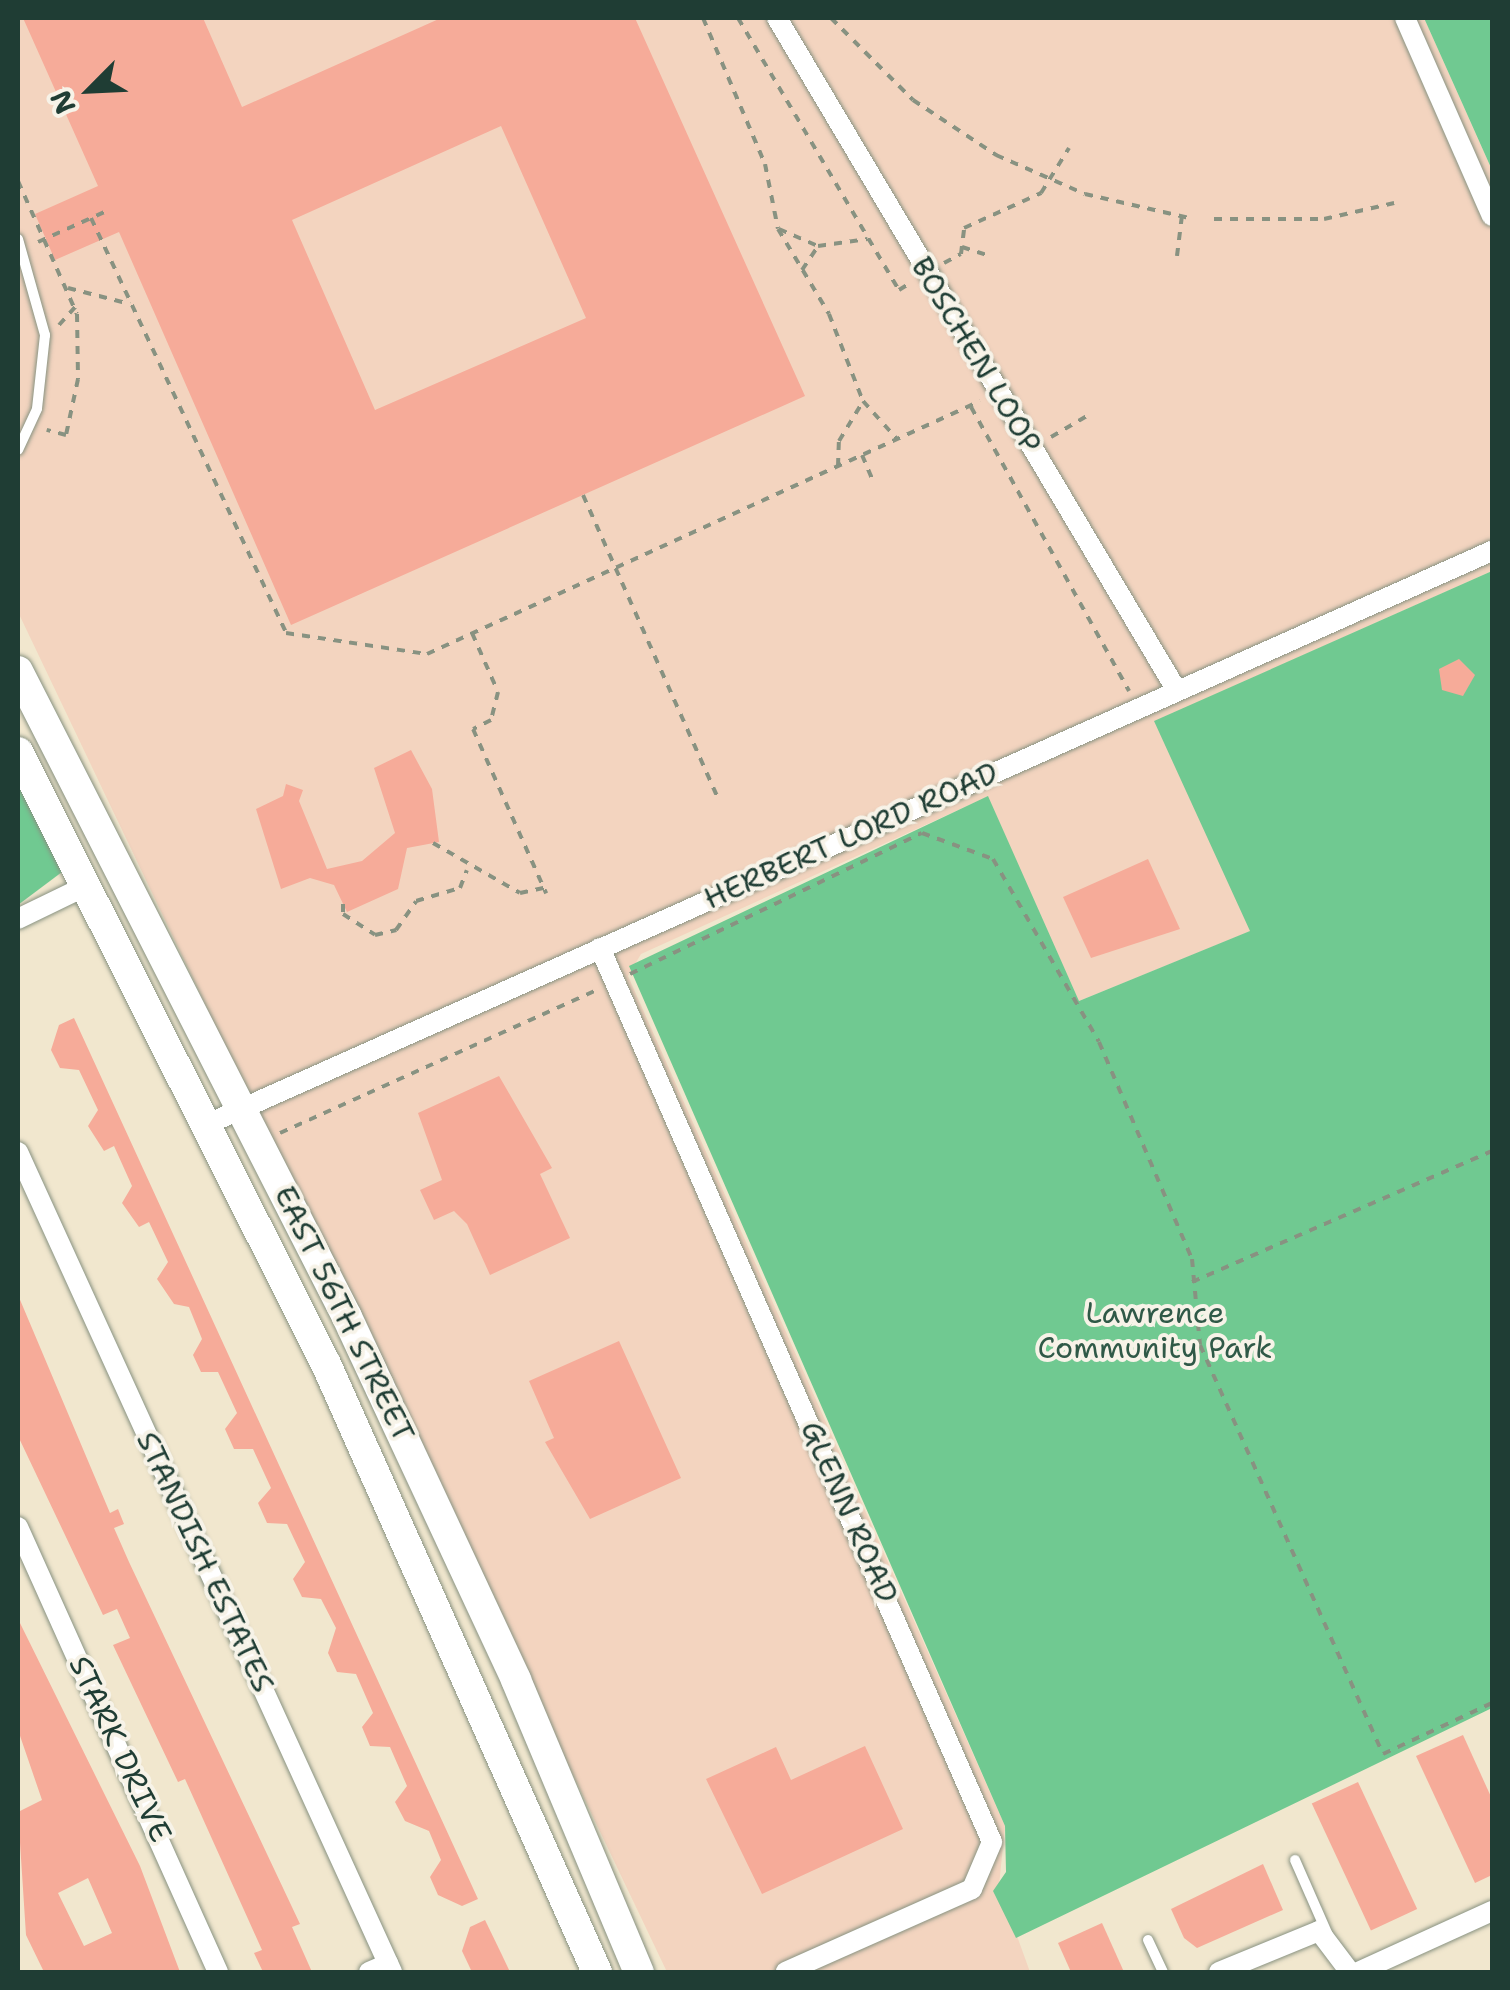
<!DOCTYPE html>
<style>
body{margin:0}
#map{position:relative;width:1510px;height:1990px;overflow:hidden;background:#f1e7ce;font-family:"Shantell Sans",sans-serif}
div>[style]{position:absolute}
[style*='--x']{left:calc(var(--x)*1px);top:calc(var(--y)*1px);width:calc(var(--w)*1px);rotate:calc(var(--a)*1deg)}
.built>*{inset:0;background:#f3d4bf}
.green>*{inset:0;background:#70c991}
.building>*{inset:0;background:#f6ab99;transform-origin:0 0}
.path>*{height:4px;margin-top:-2px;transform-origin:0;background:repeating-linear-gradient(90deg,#889281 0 8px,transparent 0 16px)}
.roads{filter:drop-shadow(0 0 2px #889281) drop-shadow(0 0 2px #889281)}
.lane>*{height:10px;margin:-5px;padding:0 5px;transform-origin:5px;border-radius:5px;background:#fff}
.street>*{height:20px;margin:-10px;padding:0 10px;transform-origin:10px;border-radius:10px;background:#fff}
.primary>*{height:30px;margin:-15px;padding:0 15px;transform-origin:15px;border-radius:15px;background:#fff}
span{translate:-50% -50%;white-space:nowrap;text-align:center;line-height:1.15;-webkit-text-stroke:8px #f7f3e8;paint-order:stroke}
.street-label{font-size:30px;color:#1f3d34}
.park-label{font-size:30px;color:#2f5947}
.frame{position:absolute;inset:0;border:20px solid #1f3d34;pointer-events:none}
.north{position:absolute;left:40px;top:40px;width:100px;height:100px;-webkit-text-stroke:8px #f7f3e8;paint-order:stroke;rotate:246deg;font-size:28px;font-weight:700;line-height:40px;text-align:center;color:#1f3d34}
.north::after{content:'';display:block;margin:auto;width:35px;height:45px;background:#1f3d34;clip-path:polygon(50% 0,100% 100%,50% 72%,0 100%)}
</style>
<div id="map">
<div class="built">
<i style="clip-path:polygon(18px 18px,1424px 18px,1492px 170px,1492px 571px,1155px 721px,1251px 931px,1079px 1001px,987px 797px,641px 954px,628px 976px,1005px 1826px,999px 1886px,1030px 1972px,667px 1972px,18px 612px)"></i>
</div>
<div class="green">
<i style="clip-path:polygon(1424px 18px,1492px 18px,1492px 170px,1463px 105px)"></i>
<i style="clip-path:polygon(1492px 571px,1492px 1708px,1016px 1938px,993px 1891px,1006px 1872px,1005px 1826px,629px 966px,988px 796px,1079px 1001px,1250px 931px,1154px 721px)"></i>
<i style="clip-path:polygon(18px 780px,62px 872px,18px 905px)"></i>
</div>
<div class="building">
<i style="clip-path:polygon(evenodd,23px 18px,203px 18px,242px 107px,441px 18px,635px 18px,805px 396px,291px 625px,119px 232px,55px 260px,35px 214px,98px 186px,23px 18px,501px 126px,586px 318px,375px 410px,292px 220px,501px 126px)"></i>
<i style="clip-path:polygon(1459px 659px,1475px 675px,1463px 696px,1442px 690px,1439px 669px)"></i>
<i style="clip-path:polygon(411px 750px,432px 789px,439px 842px,407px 848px,398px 889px,347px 912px,334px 885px,310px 878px,281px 889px,256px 809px,283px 796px,286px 784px,303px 790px,299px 801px,327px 869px,362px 861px,395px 833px,374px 768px)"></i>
<i style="clip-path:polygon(1148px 859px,1180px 929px,1091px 958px,1063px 897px)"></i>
<i style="clip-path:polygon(74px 1018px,478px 1899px,462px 1906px,438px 1895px,430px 1877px,441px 1860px,429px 1831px,405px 1821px,395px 1802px,407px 1786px,390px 1747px,370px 1746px,362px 1727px,373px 1713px,356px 1674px,337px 1672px,328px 1653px,336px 1628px,321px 1599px,302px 1597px,293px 1579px,305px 1562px,287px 1524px,267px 1523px,258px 1503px,271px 1488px,253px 1449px,234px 1449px,225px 1429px,237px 1413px,218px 1372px,201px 1372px,193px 1355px,202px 1339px,189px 1307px,174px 1304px,157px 1279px,168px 1262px,149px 1222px,139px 1227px,122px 1203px,132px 1186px,114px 1146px,104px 1151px,88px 1126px,98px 1110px,79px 1070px,60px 1068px,51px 1050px,59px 1025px)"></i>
<i style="clip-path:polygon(499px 1076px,552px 1168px,540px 1174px,570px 1238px,490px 1275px,467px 1224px,454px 1211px,434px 1220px,420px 1190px,442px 1180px,418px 1113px)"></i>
<i style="clip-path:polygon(18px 1295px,110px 1513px,118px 1509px,124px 1524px,114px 1528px,129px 1562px,300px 1924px,292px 1927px,312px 1972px,263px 1972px,254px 1953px,262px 1950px,185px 1779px,178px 1782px,113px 1645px,130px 1638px,117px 1609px,103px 1615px,18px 1436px)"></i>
<i style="clip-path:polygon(619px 1341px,681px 1478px,590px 1519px,545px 1442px,554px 1438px,529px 1381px)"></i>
<i style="clip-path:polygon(evenodd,18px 1619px,140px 1866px,180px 1972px,44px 1972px,26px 1935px,18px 1812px,42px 1800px,18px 1730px,18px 1619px,88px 1878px,112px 1933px,84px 1946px,58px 1893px,88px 1878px)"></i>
<i style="clip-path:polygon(1463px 1735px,1492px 1799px,1492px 1875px,1475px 1883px,1416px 1756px)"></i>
<i style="clip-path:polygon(865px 1746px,903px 1829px,762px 1894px,706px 1779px,776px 1747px,791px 1780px)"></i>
<i style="left:1358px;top:1782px;width:140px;height:51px;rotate:65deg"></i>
<i style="clip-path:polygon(1263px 1864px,1283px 1910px,1197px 1948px,1184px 1938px,1171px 1909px)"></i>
<i style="clip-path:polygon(485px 1920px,501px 1953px,510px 1972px,471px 1970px,462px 1951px,470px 1927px)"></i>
<i style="clip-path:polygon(1102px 1923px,1124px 1972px,1071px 1972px,1058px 1943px)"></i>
</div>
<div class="path">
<i style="--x:703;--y:18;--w:159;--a:67"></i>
<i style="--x:765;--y:164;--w:66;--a:78.7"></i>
<i style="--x:778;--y:229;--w:99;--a:59"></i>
<i style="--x:829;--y:314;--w:93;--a:68.7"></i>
<i style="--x:863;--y:401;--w:51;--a:48.2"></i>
<i style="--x:738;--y:18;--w:316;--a:59.4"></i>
<i style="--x:899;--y:290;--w:15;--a:-32"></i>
<i style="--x:831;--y:18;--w:116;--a:45"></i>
<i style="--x:913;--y:100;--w:100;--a:33.5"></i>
<i style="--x:996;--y:155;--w:97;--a:23.7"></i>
<i style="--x:1085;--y:194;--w:107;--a:13"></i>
<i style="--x:18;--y:181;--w:145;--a:66.1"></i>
<i style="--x:77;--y:314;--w:65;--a:89.1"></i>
<i style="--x:78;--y:379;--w:57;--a:102.1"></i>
<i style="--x:66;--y:435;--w:20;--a:-165"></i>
<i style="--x:91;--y:218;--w:459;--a:64.8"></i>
<i style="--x:286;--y:633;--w:143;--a:8.5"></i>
<i style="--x:427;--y:654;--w:608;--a:-24.58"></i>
<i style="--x:1214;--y:219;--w:110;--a:0"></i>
<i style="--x:1324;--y:219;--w:72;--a:-12.9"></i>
<i style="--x:779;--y:229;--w:43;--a:23.6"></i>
<i style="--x:818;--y:246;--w:50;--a:-8"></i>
<i style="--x:38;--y:242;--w:78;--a:-24.3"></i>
<i style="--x:962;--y:247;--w:29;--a:18"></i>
<i style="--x:1177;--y:256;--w:39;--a:-83"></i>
<i style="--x:944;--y:263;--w:19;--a:-28"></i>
<i style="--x:961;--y:254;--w:26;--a:-83"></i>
<i style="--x:964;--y:228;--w:85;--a:-24.4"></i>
<i style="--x:1041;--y:193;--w:53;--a:-58.1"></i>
<i style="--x:802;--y:270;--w:29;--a:-56"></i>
<i style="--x:68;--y:288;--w:64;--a:14.5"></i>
<i style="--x:59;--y:325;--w:25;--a:-48"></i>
<i style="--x:971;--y:407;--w:325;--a:60.9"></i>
<i style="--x:1051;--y:437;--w:42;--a:-30.3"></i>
<i style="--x:862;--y:455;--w:30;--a:67"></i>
<i style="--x:838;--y:466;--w:25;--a:-88"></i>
<i style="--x:839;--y:441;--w:44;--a:-58.8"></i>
<i style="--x:583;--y:495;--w:334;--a:66"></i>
<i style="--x:472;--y:633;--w:64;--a:66.2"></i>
<i style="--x:498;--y:692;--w:29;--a:104"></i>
<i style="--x:491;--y:720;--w:20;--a:153"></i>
<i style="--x:473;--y:729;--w:180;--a:66"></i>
<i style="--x:433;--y:843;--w:100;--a:29.9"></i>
<i style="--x:520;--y:893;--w:25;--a:-12"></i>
<i style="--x:343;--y:904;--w:10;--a:90"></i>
<i style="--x:343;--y:914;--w:38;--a:33"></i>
<i style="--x:375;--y:935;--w:22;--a:-13"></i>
<i style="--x:396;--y:930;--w:35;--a:-55"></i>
<i style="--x:416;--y:901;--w:46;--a:-16.5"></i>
<i style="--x:460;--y:888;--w:19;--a:-69"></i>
<i style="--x:630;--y:974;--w:324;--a:-25.8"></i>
<i style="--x:922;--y:833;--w:76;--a:20.1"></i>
<i style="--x:993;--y:859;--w:211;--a:59.9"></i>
<i style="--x:1099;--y:1042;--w:236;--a:66.8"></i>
<i style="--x:1192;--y:1259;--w:86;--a:84.7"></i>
<i style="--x:1200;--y:1345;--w:448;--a:65.9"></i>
<i style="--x:1383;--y:1754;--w:120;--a:-25.1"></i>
<i style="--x:280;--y:1133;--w:350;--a:-24.3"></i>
<i style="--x:1192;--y:1282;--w:327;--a:-23.6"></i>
</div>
<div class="roads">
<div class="lane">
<i style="--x:18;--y:239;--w:100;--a:74.3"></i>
<i style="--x:45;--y:335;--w:74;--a:96.2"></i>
<i style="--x:37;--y:409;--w:45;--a:114.9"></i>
<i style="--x:1295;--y:1860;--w:80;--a:66.3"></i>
<i style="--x:1148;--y:1940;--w:35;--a:65"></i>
</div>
<div class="street">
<i style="--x:777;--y:18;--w:783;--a:59.27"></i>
<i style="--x:1405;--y:18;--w:216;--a:66.3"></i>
<i style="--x:18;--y:919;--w:78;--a:-25.9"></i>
<i style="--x:600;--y:948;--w:976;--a:66.32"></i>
<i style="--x:992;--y:1842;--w:51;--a:113.1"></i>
<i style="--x:972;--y:1889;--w:204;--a:156"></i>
<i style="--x:210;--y:1123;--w:1404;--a:-24.05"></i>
<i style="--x:18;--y:1152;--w:901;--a:65.48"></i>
<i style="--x:18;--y:1527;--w:488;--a:65.8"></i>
<i style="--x:369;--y:1972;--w:21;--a:-23"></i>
<i style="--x:1219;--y:1972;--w:108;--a:-22.3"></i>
<i style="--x:1319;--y:1931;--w:51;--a:52.9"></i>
<i style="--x:1358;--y:1972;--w:147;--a:-24.5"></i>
</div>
<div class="primary">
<i style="--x:18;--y:671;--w:725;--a:63.01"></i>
<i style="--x:347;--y:1317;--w:400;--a:65"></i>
<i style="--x:516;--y:1680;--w:317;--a:67.2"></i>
<i style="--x:18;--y:752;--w:685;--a:63.29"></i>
<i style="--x:326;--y:1364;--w:666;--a:65.98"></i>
</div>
</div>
<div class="street-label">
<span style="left:976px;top:355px;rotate:59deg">BOSCHEN LOOP</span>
<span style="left:851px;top:836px;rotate:-24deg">HERBERT LORD ROAD</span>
<span style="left:344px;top:1314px;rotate:64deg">EAST 56TH STREET</span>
<span style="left:849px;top:1512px;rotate:66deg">GLENN ROAD</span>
<span style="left:205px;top:1562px;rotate:65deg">STANDISH ESTATES</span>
<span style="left:120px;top:1749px;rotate:65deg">STARK DRIVE</span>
</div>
<div class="park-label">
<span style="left:1155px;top:1330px">Lawrence<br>Community Park</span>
</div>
<div class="frame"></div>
<div class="north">N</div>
</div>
